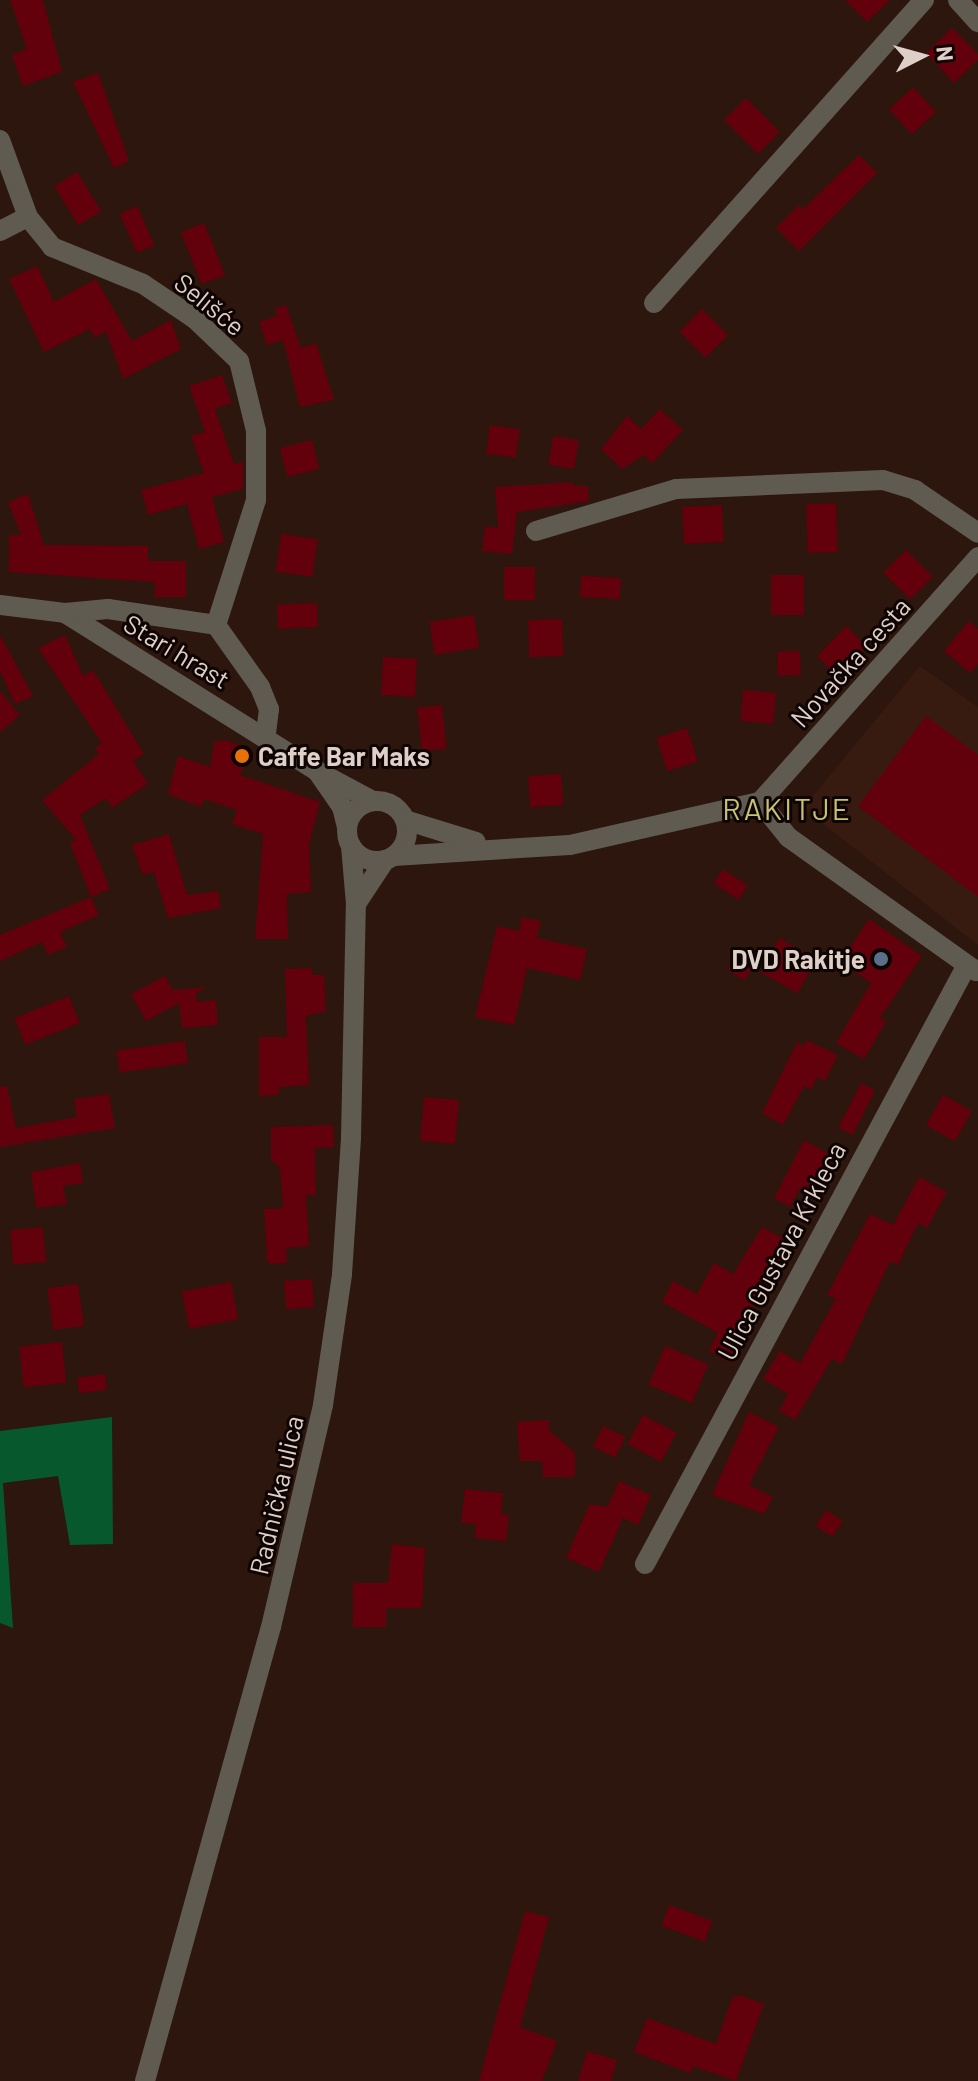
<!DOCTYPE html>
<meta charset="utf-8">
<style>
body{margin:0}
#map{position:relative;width:978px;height:2081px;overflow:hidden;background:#2c160d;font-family:Barlow,sans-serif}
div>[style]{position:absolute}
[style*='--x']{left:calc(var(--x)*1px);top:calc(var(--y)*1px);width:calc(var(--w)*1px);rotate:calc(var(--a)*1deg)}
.built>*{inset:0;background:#381b10}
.forest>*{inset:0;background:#07582d}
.building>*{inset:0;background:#62000c;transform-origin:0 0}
.minor>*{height:20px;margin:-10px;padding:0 10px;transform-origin:10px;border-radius:10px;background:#5f5b50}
.minor>.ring{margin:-10px;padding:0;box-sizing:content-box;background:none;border:20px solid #5f5b50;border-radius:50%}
.dots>*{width:22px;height:22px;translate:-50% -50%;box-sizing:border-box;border:4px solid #0e0503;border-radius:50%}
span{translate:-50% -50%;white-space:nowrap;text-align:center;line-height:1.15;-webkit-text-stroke:6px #0e0503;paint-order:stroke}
.street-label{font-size:26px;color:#dfcfc9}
.poi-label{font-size:26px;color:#dfcfc9;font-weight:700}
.left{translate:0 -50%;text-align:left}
.right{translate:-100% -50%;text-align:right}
.quarter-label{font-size:30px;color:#c6c375;letter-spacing:2px}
.north{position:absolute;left:882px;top:16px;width:80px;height:80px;-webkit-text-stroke:6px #0e0503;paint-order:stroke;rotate:84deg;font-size:22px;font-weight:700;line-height:32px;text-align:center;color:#dfcfc9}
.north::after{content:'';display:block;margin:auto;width:28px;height:36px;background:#dfcfc9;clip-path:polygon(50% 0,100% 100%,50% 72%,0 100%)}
</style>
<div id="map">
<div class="built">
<i style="clip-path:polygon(920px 666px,978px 707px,978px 945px,803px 808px)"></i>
</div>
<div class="forest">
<i style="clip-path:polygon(112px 1417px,113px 1544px,70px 1545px,58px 1476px,3px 1483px,13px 1628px,0 1623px,0 1431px)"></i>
</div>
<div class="building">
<i style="clip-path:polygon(10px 0,43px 0,62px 72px,23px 86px,12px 55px,27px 49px)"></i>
<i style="clip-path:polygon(845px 0,890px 0,867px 22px)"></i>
<i style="clip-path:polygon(952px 28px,978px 54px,978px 60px,954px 83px,926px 53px)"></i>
<i style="clip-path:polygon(98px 73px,129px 161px,114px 168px,73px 82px)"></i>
<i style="left:913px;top:87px;width:34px;height:33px;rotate:47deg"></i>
<i style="left:746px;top:98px;width:48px;height:31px;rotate:45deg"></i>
<i style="clip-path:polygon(859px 155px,877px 173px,799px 251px,776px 228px,799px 205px,803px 209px)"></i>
<i style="left:77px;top:172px;width:46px;height:27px;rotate:58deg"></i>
<i style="left:137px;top:206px;width:43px;height:19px;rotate:66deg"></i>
<i style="left:204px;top:223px;width:56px;height:25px;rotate:68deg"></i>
<i style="clip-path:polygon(37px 266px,54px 302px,96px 279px,132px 341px,171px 320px,181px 349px,123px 379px,106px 331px,95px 338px,90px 329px,44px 352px,9px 279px)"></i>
<i style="clip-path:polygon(286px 305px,301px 348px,316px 343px,334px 400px,300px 407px,283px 340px,267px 345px,259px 322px,277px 316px,275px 309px)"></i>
<i style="left:702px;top:309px;width:37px;height:32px;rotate:45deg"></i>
<i style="clip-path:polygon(222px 375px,232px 403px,215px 409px,234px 464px,243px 462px,243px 489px,212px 497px,224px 542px,199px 549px,187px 504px,148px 515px,141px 490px,204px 473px,191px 436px,205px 432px,189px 386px)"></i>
<i style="clip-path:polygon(660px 409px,683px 430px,652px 463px,644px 455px,622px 469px,601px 449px,627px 416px,641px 429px)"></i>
<i style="left:490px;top:425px;width:30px;height:29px;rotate:8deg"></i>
<i style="left:553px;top:436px;width:26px;height:29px;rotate:9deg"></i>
<i style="left:312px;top:440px;width:30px;height:33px;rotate:76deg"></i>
<i style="clip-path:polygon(573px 482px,573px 486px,588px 486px,589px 501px,517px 512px,512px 554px,482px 551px,485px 526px,498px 528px,495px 487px)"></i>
<i style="clip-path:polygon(28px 494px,44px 545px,148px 546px,148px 561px,186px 561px,186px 597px,155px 597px,155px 582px,9px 572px,9px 535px,21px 535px,8px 502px)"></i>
<i style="left:836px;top:503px;width:49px;height:30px;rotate:88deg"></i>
<i style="left:722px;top:505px;width:37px;height:40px;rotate:87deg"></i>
<i style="left:281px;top:534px;width:37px;height:38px;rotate:8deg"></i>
<i style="left:906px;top:550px;width:38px;height:32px;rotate:45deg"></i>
<i style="left:504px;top:567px;width:31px;height:33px"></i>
<i style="left:771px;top:575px;width:33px;height:40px"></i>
<i style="left:581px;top:576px;width:40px;height:21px;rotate:3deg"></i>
<i style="left:317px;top:603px;width:24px;height:40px;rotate:88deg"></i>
<i style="left:474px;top:615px;width:33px;height:45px;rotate:81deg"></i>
<i style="left:562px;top:619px;width:37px;height:34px;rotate:88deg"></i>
<i style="clip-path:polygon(969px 621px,978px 629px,978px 664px,970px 673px,944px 651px)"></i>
<i style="left:846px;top:626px;width:30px;height:42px;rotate:44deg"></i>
<i style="clip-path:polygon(0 635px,33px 696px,15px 704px,0 671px)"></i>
<i style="clip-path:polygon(65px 635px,83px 676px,93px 670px,144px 754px,133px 761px,148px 784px,112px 808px,106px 798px,80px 815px,110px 889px,91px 897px,70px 843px,76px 840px,42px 800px,99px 754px,95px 748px,102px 743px,38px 648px)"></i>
<i style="left:800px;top:651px;width:24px;height:23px;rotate:88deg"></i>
<i style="left:383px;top:657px;width:34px;height:38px;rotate:3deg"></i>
<i style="left:743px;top:690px;width:33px;height:31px;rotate:5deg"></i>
<i style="clip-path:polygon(0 691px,20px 715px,0 732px)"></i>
<i style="left:442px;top:705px;width:44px;height:25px;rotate:84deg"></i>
<i style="clip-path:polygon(926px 716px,978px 755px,978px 897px,858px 806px)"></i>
<i style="left:687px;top:728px;width:35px;height:32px;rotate:72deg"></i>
<i style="clip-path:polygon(225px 740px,251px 748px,240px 775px,320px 802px,309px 844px,311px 892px,287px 894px,288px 939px,255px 939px,263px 834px,232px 824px,237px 810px,204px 799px,201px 807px,168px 794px,178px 756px,210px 767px,214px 742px)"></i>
<i style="left:561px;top:774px;width:31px;height:33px;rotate:86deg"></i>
<i style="clip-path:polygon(169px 834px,187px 895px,218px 891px,221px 908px,168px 918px,154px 872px,143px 875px,132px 845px)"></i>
<i style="left:723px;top:869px;width:30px;height:17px;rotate:34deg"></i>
<i style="clip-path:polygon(91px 897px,99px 915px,60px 932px,67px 947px,48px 955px,42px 942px,0 961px,0 935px)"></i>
<i style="clip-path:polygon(522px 917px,541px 921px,537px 938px,587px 949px,580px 980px,527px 968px,514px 1025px,475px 1017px,497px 926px,519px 931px)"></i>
<i style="clip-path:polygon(869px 919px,922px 956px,880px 1018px,886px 1022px,864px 1059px,836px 1043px,871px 983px,840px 962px)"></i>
<i style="left:779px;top:938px;width:43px;height:39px;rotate:29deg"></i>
<i style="left:739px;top:952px;width:20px;height:21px;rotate:33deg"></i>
<i style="clip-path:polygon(312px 968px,312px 975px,324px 975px,326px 1011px,306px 1016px,309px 1085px,279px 1087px,279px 1095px,259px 1096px,259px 1037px,287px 1037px,285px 969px)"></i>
<i style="clip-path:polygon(165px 976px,173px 990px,207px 987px,196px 993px,197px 1002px,216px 1000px,218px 1025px,182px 1028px,179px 1003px,146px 1021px,131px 994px)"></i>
<i style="left:69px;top:996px;width:29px;height:59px;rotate:68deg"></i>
<i style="clip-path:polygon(807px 1040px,838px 1055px,825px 1081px,817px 1077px,811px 1090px,804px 1086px,783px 1125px,762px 1113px,797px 1042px,804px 1046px)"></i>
<i style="left:185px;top:1041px;width:22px;height:69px;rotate:82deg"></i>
<i style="left:861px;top:1083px;width:16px;height:50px;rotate:27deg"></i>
<i style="clip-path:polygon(7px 1086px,16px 1128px,77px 1117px,74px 1099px,109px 1094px,115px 1128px,0 1147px,0 1087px)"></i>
<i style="left:943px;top:1095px;width:33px;height:35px;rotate:29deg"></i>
<i style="left:424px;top:1097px;width:35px;height:44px;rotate:5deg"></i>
<i style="clip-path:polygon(333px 1125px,334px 1147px,315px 1148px,316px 1195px,306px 1195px,309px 1246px,286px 1248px,287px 1263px,271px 1264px,267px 1261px,264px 1209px,283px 1208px,280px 1167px,271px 1160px,271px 1127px)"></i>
<i style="clip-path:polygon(804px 1140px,834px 1157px,814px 1195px,800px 1188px,790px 1207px,774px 1198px)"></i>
<i style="clip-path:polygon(80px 1163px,83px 1183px,63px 1186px,67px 1204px,36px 1208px,31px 1172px)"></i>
<i style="clip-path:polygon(919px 1177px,947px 1192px,927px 1228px,918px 1223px,898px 1265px,890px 1261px,842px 1364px,832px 1359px,795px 1420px,779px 1411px,788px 1394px,763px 1379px,780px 1351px,800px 1363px,836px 1299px,827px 1295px,870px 1214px,893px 1225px)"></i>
<i style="left:43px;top:1227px;width:35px;height:33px;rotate:85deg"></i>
<i style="clip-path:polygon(762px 1227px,792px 1243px,741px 1326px,749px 1330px,731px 1363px,709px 1351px,718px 1333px,662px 1302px,673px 1281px,697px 1294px,714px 1263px,733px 1274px)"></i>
<i style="left:312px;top:1279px;width:28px;height:28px;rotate:86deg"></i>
<i style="left:231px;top:1282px;width:38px;height:50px;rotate:79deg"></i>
<i style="left:78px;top:1284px;width:42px;height:31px;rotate:82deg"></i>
<i style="left:62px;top:1342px;width:41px;height:43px;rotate:84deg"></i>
<i style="left:665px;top:1346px;width:47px;height:42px;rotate:23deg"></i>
<i style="left:105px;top:1374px;width:16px;height:28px;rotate:83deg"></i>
<i style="clip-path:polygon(749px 1412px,779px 1427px,749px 1485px,773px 1497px,764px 1514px,712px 1495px)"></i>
<i style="left:643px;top:1415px;width:38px;height:33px;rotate:28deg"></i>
<i style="clip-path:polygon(549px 1420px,549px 1430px,575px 1453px,575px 1477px,543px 1477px,542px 1461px,520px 1461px,517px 1422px)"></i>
<i style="left:603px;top:1426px;width:25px;height:23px;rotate:26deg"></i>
<i style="clip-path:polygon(619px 1481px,651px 1495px,638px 1525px,623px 1518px,599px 1572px,566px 1558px,589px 1505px,608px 1506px)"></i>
<i style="clip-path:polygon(465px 1489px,503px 1493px,501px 1514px,509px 1515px,506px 1541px,475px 1538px,476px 1524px,461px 1523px)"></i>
<i style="left:826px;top:1510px;width:20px;height:19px;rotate:33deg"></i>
<i style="clip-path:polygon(392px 1544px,425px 1548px,422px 1608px,386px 1608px,386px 1627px,353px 1627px,353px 1583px,388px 1583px)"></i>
<i style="left:669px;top:1905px;width:46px;height:22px;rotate:20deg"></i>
<i style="clip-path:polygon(525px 1911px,549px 1917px,520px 2027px,557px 2041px,542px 2081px,479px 2081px)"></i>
<i style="clip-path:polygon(739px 1995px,764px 2004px,736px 2081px,693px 2066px,690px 2073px,634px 2052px,647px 2018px,716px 2044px,732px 1998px)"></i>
<i style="clip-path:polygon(587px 2051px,617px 2060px,611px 2081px,578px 2081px)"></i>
</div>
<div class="minor">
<i style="--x:958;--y:0;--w:30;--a:48"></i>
<i style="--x:0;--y:140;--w:82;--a:70"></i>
<i style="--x:28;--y:217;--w:38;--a:51"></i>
<i style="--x:52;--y:247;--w:98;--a:22.1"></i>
<i style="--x:143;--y:284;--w:63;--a:33.9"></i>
<i style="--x:195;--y:319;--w:61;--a:43.7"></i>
<i style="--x:239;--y:361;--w:72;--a:76.3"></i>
<i style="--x:256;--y:431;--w:69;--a:90"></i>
<i style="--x:256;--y:500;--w:131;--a:107.7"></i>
<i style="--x:216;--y:625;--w:76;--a:54.6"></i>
<i style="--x:260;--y:687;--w:24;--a:68"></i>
<i style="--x:269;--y:709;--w:26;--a:97"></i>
<i style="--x:0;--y:231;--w:31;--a:-27"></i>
<i style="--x:654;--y:303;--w:406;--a:-48.3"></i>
<i style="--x:536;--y:531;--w:146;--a:-16.7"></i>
<i style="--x:676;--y:489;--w:207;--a:-2.5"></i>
<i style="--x:883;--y:480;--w:34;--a:17"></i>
<i style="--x:915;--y:490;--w:76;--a:34.3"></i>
<i style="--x:0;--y:605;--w:65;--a:7"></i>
<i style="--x:65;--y:613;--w:297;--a:32.1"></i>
<i style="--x:65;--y:613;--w:43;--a:-5.3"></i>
<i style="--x:108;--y:609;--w:109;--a:8.4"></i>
<i class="ring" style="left:347px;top:801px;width:40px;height:40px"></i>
<i style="--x:760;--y:802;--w:328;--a:-48.3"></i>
<i style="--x:760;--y:802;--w:45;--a:51.3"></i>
<i style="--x:788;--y:837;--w:231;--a:35.5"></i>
<i style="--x:405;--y:820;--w:74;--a:17.2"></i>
<i style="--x:347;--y:827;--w:21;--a:-104"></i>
<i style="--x:342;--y:807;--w:44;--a:-124.8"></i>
<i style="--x:317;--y:771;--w:64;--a:28.2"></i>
<i style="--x:351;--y:846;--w:58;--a:85.1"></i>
<i style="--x:356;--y:904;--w:53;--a:-56.6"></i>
<i style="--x:394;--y:856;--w:176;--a:-3.6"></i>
<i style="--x:570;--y:845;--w:195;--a:-12.8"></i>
<i style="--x:645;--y:1564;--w:680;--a:-61.74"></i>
<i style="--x:145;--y:2081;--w:471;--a:-74.5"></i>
<i style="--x:271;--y:1627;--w:228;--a:-76.8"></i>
<i style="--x:323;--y:1405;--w:132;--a:-81.7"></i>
<i style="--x:342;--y:1274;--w:137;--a:-86.2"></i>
<i style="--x:351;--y:1137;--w:233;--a:-88.8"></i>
</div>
<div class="dots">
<i style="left:242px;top:756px;background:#e8710a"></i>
<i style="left:881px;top:959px;background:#5c6f8a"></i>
</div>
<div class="street-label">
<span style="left:210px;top:304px;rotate:39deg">Selišće</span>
<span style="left:177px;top:651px;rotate:31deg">Stari hrast</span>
<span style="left:850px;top:662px;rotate:-48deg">Novačka cesta</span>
<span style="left:781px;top:1251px;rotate:-62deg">Ulica Gustava Krkleca</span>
<span style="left:276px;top:1495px;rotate:-77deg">Radnička ulica</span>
</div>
<div class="poi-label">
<span class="left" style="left:258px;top:756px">Caffe Bar Maks</span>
<span class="right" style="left:865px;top:959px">DVD Rakitje</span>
</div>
<div class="quarter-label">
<span style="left:787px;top:808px">RAKITJE</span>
</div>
<div class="north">N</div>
</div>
